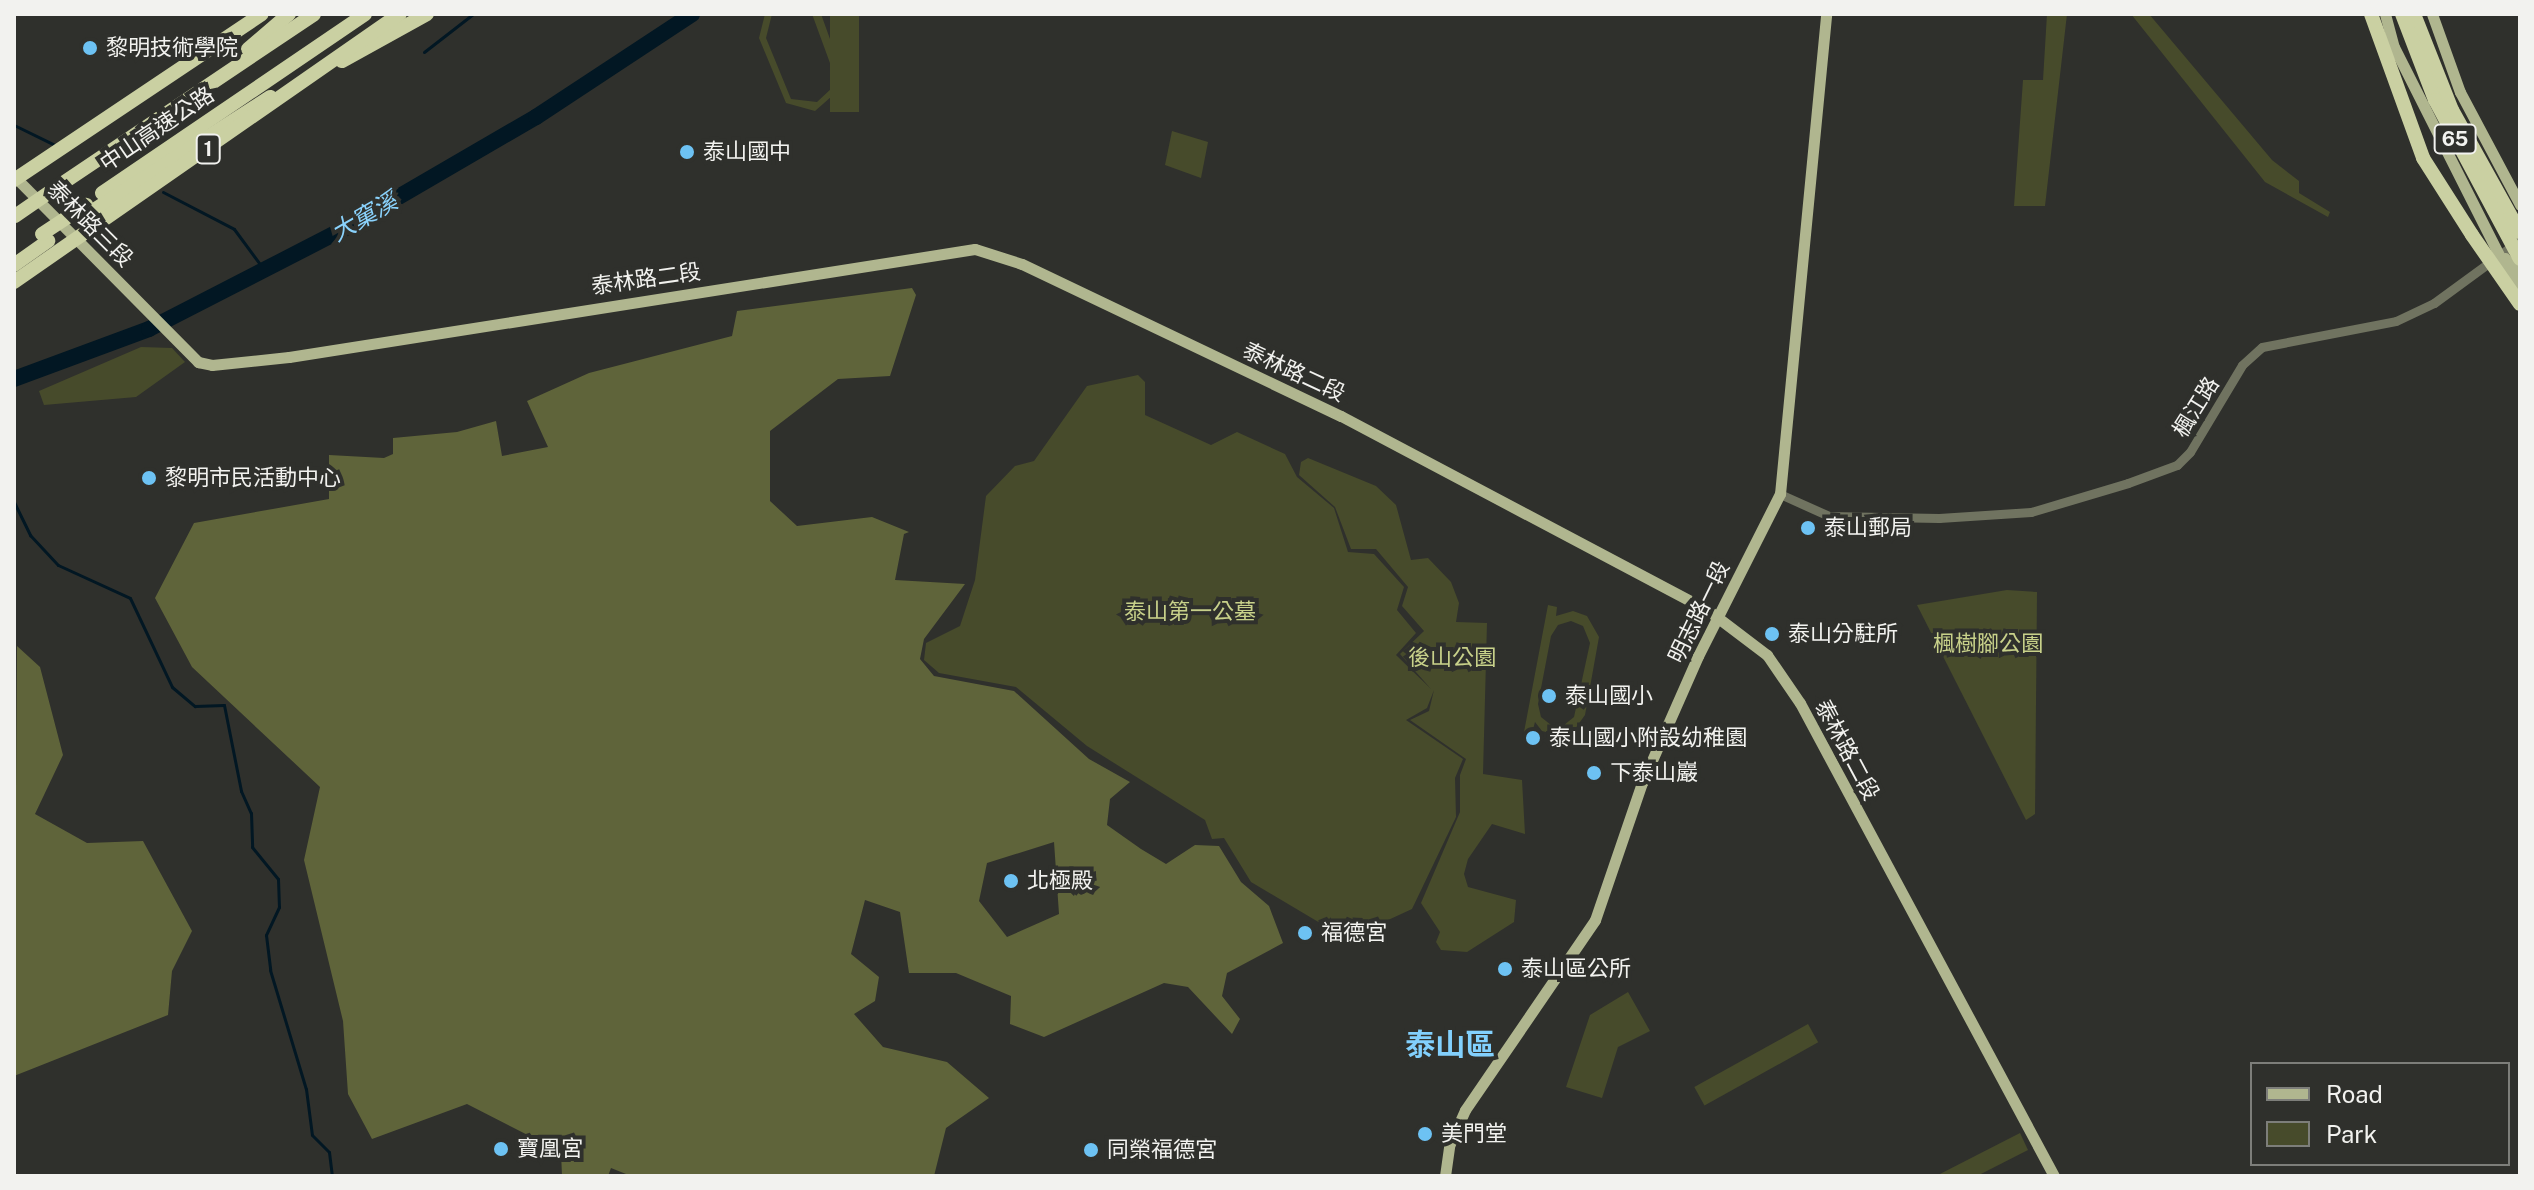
<!DOCTYPE html>
<meta charset="utf-8">
<style>
body{margin:0}
#map{position:relative;width:2534px;height:1190px;overflow:hidden;background:#2f302c;font-family:"Public Sans","Noto Sans TC",sans-serif}
div>[style]{position:absolute}
[style*='--x']{left:calc(var(--x)*1px);top:calc(var(--y)*1px);width:calc(var(--w)*1px);rotate:calc(var(--a)*1deg)}
.green>*{inset:0;background:#474b2b;transform-origin:0 0}
.forest>*{inset:0;background:#5f643a}
.stream>*{height:3px;margin:-1.5px;padding:0 1.5px;transform-origin:1.5px;border-radius:1.5px;background:#021723}
.river>*{height:16px;margin:-8px;padding:0 8px;transform-origin:8px;border-radius:8px;background:#021723}
.minor>*{height:9px;margin:-4.5px;padding:0 4.5px;transform-origin:4.5px;border-radius:4.5px;background:#707360}
.major>*{height:11px;margin:-5.5px;padding:0 5.5px;transform-origin:5.5px;border-radius:5.5px;background:#b0b68f}
.highway>*{height:14px;margin:-7px;padding:0 7px;transform-origin:7px;border-radius:7px;background:#cad0a2}
.highway-bridge>*{height:14px;margin:-7px;padding:0 7px;transform-origin:7px;border-radius:7px;background:#cad0a2}
.dots>*{width:22px;height:22px;translate:-50% -50%;box-sizing:border-box;border:4px solid #2f302c;border-radius:50%}
span{translate:-50% -50%;white-space:nowrap;text-align:center;line-height:1.15;-webkit-text-stroke:8px #2f302c;paint-order:stroke}
.shield-label span{padding:2px 6px;background:#2f302c;border:2px solid;border-radius:6px;-webkit-text-stroke-width:0}
.shield-label{font-size:20px;color:#f2f2ef;font-weight:700}
.poi-label{font-size:22px;color:#f2f2ef}
.left{translate:0 -50%;text-align:left}
.street-label{font-size:22px;color:#f2f2ef}
.park-label{font-size:22px;color:#c8d18a}
.water-label{font-size:24px;color:#8ad2fc;font-style:italic}
.district-label{font-size:30px;color:#82d0fd;font-weight:700}
.frame{position:absolute;inset:0;border:16px solid #f2f2ef;pointer-events:none}
.legend{position:absolute;left:2250px;top:1062px;width:260px;height:104px;box-sizing:border-box;background:#2f302c;border:2px solid #7d7e7a;margin:0;padding:10px 14px;list-style:none;font-size:24px;color:#f2f2ef}
.legend li{display:flex;align-items:center;gap:16px;height:40px}
.legend b{width:40px;border:2px solid #7d7e7a}
</style>
<div id="map">
<div class="green">
<i style="clip-path:polygon(765px 14px,772px 14px,766px 38px,791px 99px,817px 102px,833px 87px,834px 74px,812px 14px,821px 14px,853px 103px,845px 106px,840px 89px,815px 111px,786px 103px,759px 38px)"></i>
<i style="left:830px;top:14px;width:29px;height:98px"></i>
<i style="clip-path:polygon(2047px 14px,2067px 14px,2045px 206px,2014px 206px,2023px 80px,2043px 80px)"></i>
<i style="clip-path:polygon(2131px 14px,2149px 14px,2272px 160px,2299px 181px,2299px 193px,2330px 212px,2328px 217px,2265px 182px)"></i>
<i style="clip-path:polygon(1172px 131px,1208px 142px,1201px 178px,1165px 165px)"></i>
<i style="clip-path:polygon(141px 347px,172px 348px,185px 362px,136px 397px,44px 405px,39px 391px)"></i>
<i style="clip-path:polygon(1138px 375px,1145px 382px,1145px 415px,1211px 445px,1237px 432px,1285px 454px,1297px 477px,1334px 508px,1348px 552px,1374px 554px,1404px 587px,1397px 610px,1416px 633px,1396px 655px,1431px 689px,1400px 654px,1424px 631px,1402px 606px,1408px 587px,1376px 549px,1351px 549px,1335px 507px,1299px 475px,1301px 462px,1308px 458px,1376px 486px,1396px 505px,1411px 560px,1428px 558px,1451px 582px,1459px 603px,1456px 622px,1487px 623px,1483px 774px,1522px 780px,1525px 834px,1492px 824px,1468px 859px,1464px 874px,1468px 887px,1516px 900px,1514px 922px,1467px 952px,1441px 950px,1436px 942px,1440px 932px,1421px 903px,1460px 812px,1460px 775px,1466px 759px,1410px 720px,1429px 711px,1434px 690px,1427px 708px,1406px 720px,1463px 759px,1455px 778px,1456px 817px,1412px 909px,1347px 939px,1251px 882px,1224px 838px,1212px 839px,1205px 820px,1087px 746px,1016px 687px,939px 673px,924px 660px,926px 643px,960px 626px,975px 580px,986px 496px,1015px 466px,1034px 461px,1087px 386px)"></i>
<i style="clip-path:polygon(2007px 590px,2037px 592px,2035px 814px,2026px 820px,1917px 605px)"></i>
<i style="clip-path:polygon(evenodd,1548px 605px,1557px 607px,1556px 616px,1573px 611px,1587px 616px,1599px 637px,1585px 715px,1575px 729px,1558px 735px,1542px 731px,1535px 722px,1532px 733px,1524px 732px,1548px 605px,1571px 621px,1583px 626px,1590px 643px,1574px 717px,1564px 725px,1551px 725px,1541px 717px,1538px 704px,1551px 636px,1558px 625px,1571px 621px)"></i>
<i style="clip-path:polygon(1628px 992px,1650px 1031px,1618px 1047px,1602px 1098px,1566px 1087px,1590px 1015px)"></i>
<i style="left:1808px;top:1024px;width:21px;height:130px;rotate:61deg"></i>
<i style="clip-path:polygon(2020px 1133px,2028px 1150px,1977px 1176px,1936px 1176px)"></i>
</div>
<div class="forest">
<i style="clip-path:polygon(evenodd,912px 288px,916px 295px,890px 376px,838px 379px,770px 431px,770px 501px,797px 526px,872px 517px,909px 532px,904px 534px,895px 580px,965px 584px,924px 639px,920px 659px,934px 676px,1014px 691px,1089px 759px,1130px 782px,1110px 799px,1107px 825px,1141px 849px,1166px 864px,1195px 845px,1219px 846px,1241px 882px,1269px 906px,1283px 943px,1227px 973px,1222px 996px,1240px 1019px,1232px 1034px,1188px 987px,1164px 983px,1044px 1037px,1010px 1024px,1011px 996px,956px 973px,909px 973px,900px 912px,865px 900px,851px 954px,879px 977px,875px 1001px,854px 1014px,883px 1047px,947px 1062px,989px 1098px,946px 1128px,934px 1176px,631px 1176px,611px 1168px,608px 1176px,562px 1176px,561px 1152px,467px 1104px,372px 1139px,348px 1094px,343px 1021px,304px 860px,320px 787px,192px 667px,155px 598px,194px 523px,329px 499px,329px 455px,384px 458px,393px 454px,393px 438px,457px 432px,496px 421px,502px 456px,548px 447px,527px 401px,589px 373px,732px 336px,737px 311px,912px 288px,1054px 842px,1059px 914px,1007px 937px,979px 901px,987px 863px,1054px 842px)"></i>
<i style="clip-path:polygon(17px 646px,40px 667px,63px 755px,35px 814px,87px 843px,143px 841px,192px 931px,172px 971px,168px 1015px,14px 1076px)"></i>
</div>
<div class="stream">
<i style="--x:424;--y:52;--w:62;--a:-37.8"></i>
<i style="--x:14;--y:125;--w:48;--a:26"></i>
<i style="--x:163;--y:192;--w:80;--a:27.5"></i>
<i style="--x:234;--y:229;--w:52;--a:53.6"></i>
<i style="--x:14;--y:502;--w:37;--a:64"></i>
<i style="--x:30;--y:535;--w:41;--a:47"></i>
<i style="--x:58;--y:565;--w:79;--a:24.6"></i>
<i style="--x:130;--y:598;--w:98;--a:64.7"></i>
<i style="--x:172;--y:687;--w:30;--a:40"></i>
<i style="--x:195;--y:706;--w:29;--a:-2"></i>
<i style="--x:224;--y:705;--w:88;--a:78.8"></i>
<i style="--x:241;--y:791;--w:24;--a:66"></i>
<i style="--x:251;--y:813;--w:34;--a:88"></i>
<i style="--x:252;--y:847;--w:41;--a:50.9"></i>
<i style="--x:278;--y:879;--w:28;--a:88"></i>
<i style="--x:279;--y:907;--w:31;--a:115"></i>
<i style="--x:266;--y:935;--w:35;--a:83"></i>
<i style="--x:270;--y:970;--w:124;--a:73.2"></i>
<i style="--x:306;--y:1089;--w:46;--a:82.6"></i>
<i style="--x:312;--y:1135;--w:24;--a:45"></i>
<i style="--x:329;--y:1152;--w:24;--a:83"></i>
</div>
<div class="river">
<i style="--x:14;--y:379;--w:144;--a:-20.3"></i>
<i style="--x:149;--y:329;--w:215;--a:-27.2"></i>
<i style="--x:340;--y:231;--w:227;--a:-30.2"></i>
<i style="--x:536;--y:117;--w:187;--a:-33.4"></i>
</div>
<div class="minor">
<i style="--x:1780;--y:494;--w:54;--a:24.2"></i>
<i style="--x:1829;--y:516;--w:110;--a:1"></i>
<i style="--x:1939;--y:518;--w:92;--a:-3.7"></i>
<i style="--x:2031;--y:512;--w:101;--a:-16.6"></i>
<i style="--x:2128;--y:483;--w:52;--a:-20.2"></i>
<i style="--x:2177;--y:465;--w:18;--a:-45"></i>
<i style="--x:2190;--y:452;--w:101;--a:-59.1"></i>
<i style="--x:2242;--y:365;--w:27;--a:-42"></i>
<i style="--x:2262;--y:347;--w:136;--a:-11"></i>
<i style="--x:2396;--y:321;--w:42;--a:-25.3"></i>
<i style="--x:2434;--y:303;--w:107;--a:-36.2"></i>
</div>
<div class="major">
<i style="--x:2385;--y:14;--w:34;--a:75"></i>
<i style="--x:2394;--y:47;--w:269;--a:63.2"></i>
<i style="--x:2432;--y:14;--w:83;--a:70.3"></i>
<i style="--x:2460;--y:92;--w:128;--a:62"></i>
<i style="--x:14;--y:176;--w:262;--a:45.3"></i>
<i style="--x:198;--y:362;--w:14;--a:12"></i>
<i style="--x:212;--y:365;--w:77;--a:-5.9"></i>
<i style="--x:289;--y:357;--w:694;--a:-8.95"></i>
<i style="--x:975;--y:249;--w:49;--a:17.7"></i>
<i style="--x:1022;--y:264;--w:353;--a:25.5"></i>
<i style="--x:1341;--y:416;--w:416;--a:27.9"></i>
<i style="--x:1709;--y:611;--w:73;--a:37.2"></i>
<i style="--x:1767;--y:655;--w:58;--a:55.5"></i>
<i style="--x:1800;--y:703;--w:537;--a:61.76"></i>
<i style="--x:2505;--y:258;--w:23;--a:50"></i>
<i style="--x:1445;--y:1176;--w:30;--a:-82"></i>
<i style="--x:1449;--y:1146;--w:39;--a:-66"></i>
<i style="--x:1465;--y:1110;--w:230;--a:-55.6"></i>
<i style="--x:1595;--y:920;--w:145;--a:-71.1"></i>
<i style="--x:1642;--y:783;--w:139;--a:-66.2"></i>
<i style="--x:1698;--y:656;--w:182;--a:-63.2"></i>
<i style="--x:1780;--y:494;--w:482;--a:-84.5"></i>
</div>
<div class="highway">
<i style="--x:2371;--y:14;--w:153;--a:70.1"></i>
<i style="--x:2423;--y:158;--w:91;--a:57.5"></i>
<i style="--x:2414;--y:14;--w:103;--a:68.4"></i>
<i style="--x:2452;--y:110;--w:140;--a:60.9"></i>
<i style="--x:248;--y:49;--w:54;--a:-40.5"></i>
<i style="--x:342;--y:61;--w:97;--a:-28.9"></i>
<i style="--x:60;--y:185;--w:306;--a:-33.9"></i>
<i style="--x:102;--y:193;--w:318;--a:-34.2"></i>
<i style="--x:91;--y:212;--w:213;--a:-32.7"></i>
<i style="--x:14;--y:265;--w:42;--a:-35.2"></i>
</div>
<div class="highway-bridge">
<i style="--x:2402;--y:14;--w:92;--a:69"></i>
<i style="--x:2435;--y:100;--w:180;--a:61.9"></i>
<i style="--x:14;--y:180;--w:298;--a:-33.8"></i>
<i style="--x:15;--y:216;--w:55;--a:-34.6"></i>
<i style="--x:42;--y:234;--w:53;--a:-33.4"></i>
<i style="--x:2472;--y:235;--w:84;--a:55.2"></i>
<i style="--x:14;--y:282;--w:470;--a:-34.8"></i>
</div>
<div class="dots">
<i style="left:90px;top:48px;background:#6dc2f3"></i>
<i style="left:687px;top:152px;background:#6dc2f3"></i>
<i style="left:149px;top:478px;background:#6dc2f3"></i>
<i style="left:1808px;top:528px;background:#6dc2f3"></i>
<i style="left:1772px;top:634px;background:#6dc2f3"></i>
<i style="left:1549px;top:696px;background:#6dc2f3"></i>
<i style="left:1533px;top:738px;background:#6dc2f3"></i>
<i style="left:1594px;top:773px;background:#6dc2f3"></i>
<i style="left:1011px;top:881px;background:#6dc2f3"></i>
<i style="left:1305px;top:933px;background:#6dc2f3"></i>
<i style="left:1505px;top:969px;background:#6dc2f3"></i>
<i style="left:1425px;top:1134px;background:#6dc2f3"></i>
<i style="left:501px;top:1149px;background:#6dc2f3"></i>
<i style="left:1091px;top:1150px;background:#6dc2f3"></i>
</div>
<div class="shield-label">
<span style="left:2455px;top:139px">65</span>
<span style="left:208px;top:149px">1</span>
</div>
<div class="poi-label">
<span class="left" style="left:106px;top:48px">黎明技術學院</span>
<span class="left" style="left:703px;top:152px">泰山國中</span>
<span class="left" style="left:165px;top:478px">黎明市民活動中心</span>
<span class="left" style="left:1824px;top:528px">泰山郵局</span>
<span class="left" style="left:1788px;top:634px">泰山分駐所</span>
<span class="left" style="left:1565px;top:696px">泰山國小</span>
<span class="left" style="left:1549px;top:738px">泰山國小附設幼稚園</span>
<span class="left" style="left:1610px;top:773px">下泰山巖</span>
<span class="left" style="left:1027px;top:881px">北極殿</span>
<span class="left" style="left:1321px;top:933px">福德宮</span>
<span class="left" style="left:1521px;top:969px">泰山區公所</span>
<span class="left" style="left:1441px;top:1134px">美門堂</span>
<span class="left" style="left:517px;top:1149px">寶凰宮</span>
<span class="left" style="left:1107px;top:1150px">同榮福德宮</span>
</div>
<div class="street-label">
<span style="left:157px;top:129px;rotate:-34deg">中山高速公路</span>
<span style="left:90px;top:224px;rotate:45deg">泰林路三段</span>
<span style="left:646px;top:279px;rotate:-8deg">泰林路二段</span>
<span style="left:1294px;top:372px;rotate:25deg">泰林路二段</span>
<span style="left:2196px;top:407px;rotate:-58deg">楓江路</span>
<span style="left:1699px;top:612px;rotate:-64deg">明志路一段</span>
<span style="left:1847px;top:750px;rotate:62deg">泰林路二段</span>
</div>
<div class="park-label">
<span style="left:1190px;top:612px">泰山第一公墓</span>
<span style="left:1988px;top:644px">楓樹腳公園</span>
<span style="left:1452px;top:658px">後山公園</span>
</div>
<div class="water-label">
<span style="left:364px;top:217px;rotate:-30deg">大窠溪</span>
</div>
<div class="district-label">
<span style="left:1450px;top:1044px">泰山區</span>
</div>
<div class="frame"></div>
<ul class="legend">
<li><b style="height:10px;background:#b0b68f"></b>Road</li>
<li><b style="height:22px;background:#474b2b"></b>Park</li>
</ul>
</div>
